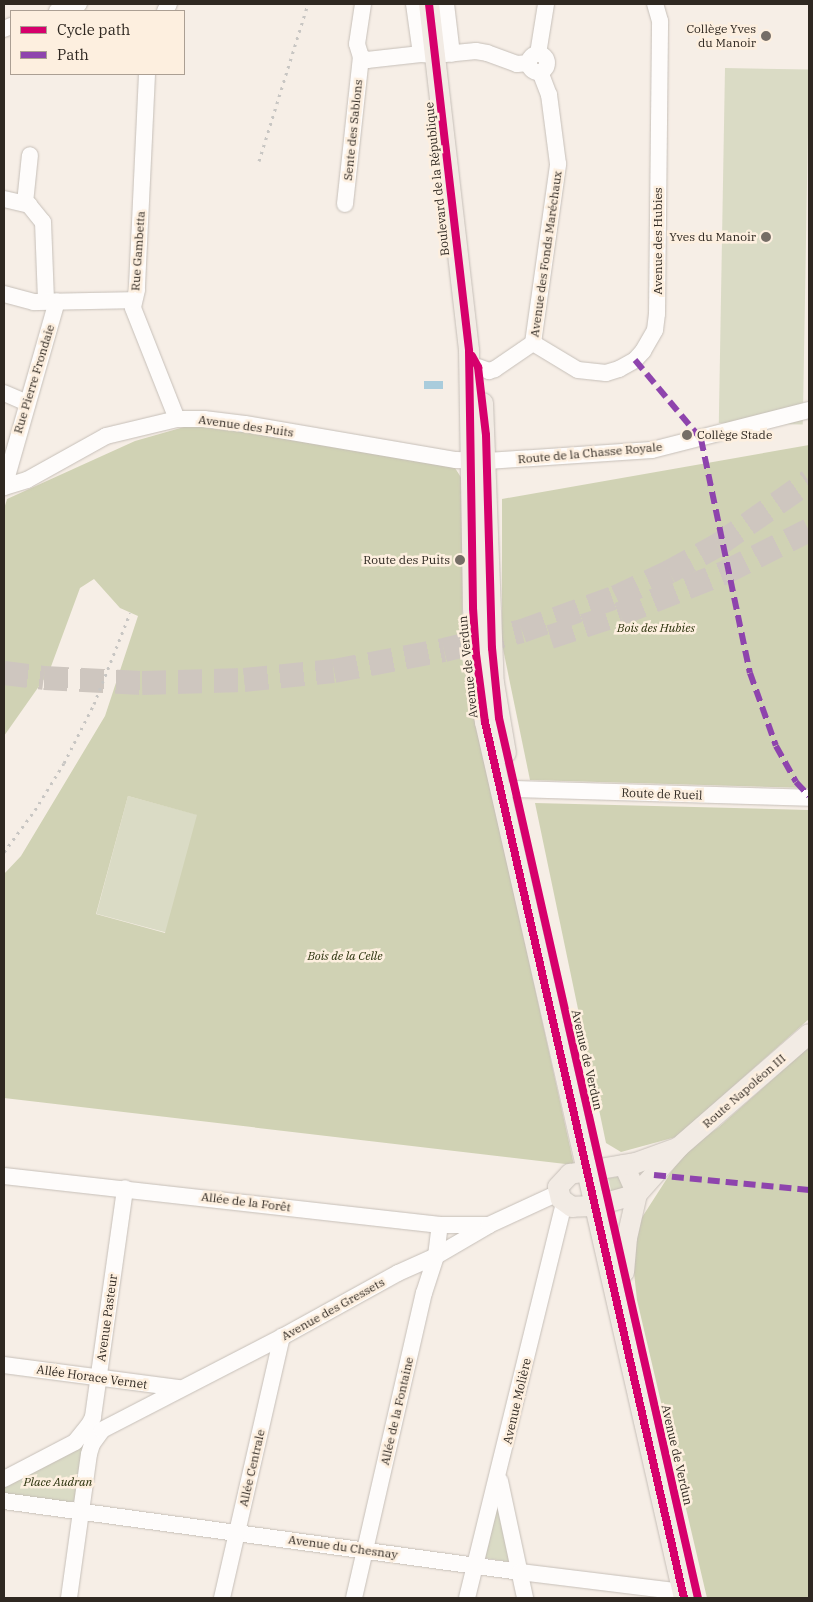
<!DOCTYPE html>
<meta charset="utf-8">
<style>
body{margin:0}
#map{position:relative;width:813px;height:1602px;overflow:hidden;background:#f6eee6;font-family:"IBM Plex Serif",serif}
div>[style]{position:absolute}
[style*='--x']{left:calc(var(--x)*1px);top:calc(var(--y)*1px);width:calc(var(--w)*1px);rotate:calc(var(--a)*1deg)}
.green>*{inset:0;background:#dadbc5;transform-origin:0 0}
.forest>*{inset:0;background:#d0d2b4}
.water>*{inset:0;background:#a9ccdc;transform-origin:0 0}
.highway-tunnel>*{height:24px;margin-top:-12px;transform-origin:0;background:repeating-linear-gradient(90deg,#cec6bf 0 24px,transparent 0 36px)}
.roads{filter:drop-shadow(0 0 1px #c6bfb8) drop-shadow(0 0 1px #c6bfb8)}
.minor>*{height:16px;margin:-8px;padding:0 8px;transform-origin:8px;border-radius:8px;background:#fefcfb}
.minor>.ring{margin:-8px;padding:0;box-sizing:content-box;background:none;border:16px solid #fefcfb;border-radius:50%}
.major>*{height:20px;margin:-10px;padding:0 10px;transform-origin:10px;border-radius:10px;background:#f2ebe4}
.rail>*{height:3px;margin-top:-1.5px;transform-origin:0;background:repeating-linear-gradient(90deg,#c8c6c3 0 2.5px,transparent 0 7.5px)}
.quiet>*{height:6px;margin-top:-3px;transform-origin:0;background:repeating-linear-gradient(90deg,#8e44ad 0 12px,transparent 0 18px)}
.cycleway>*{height:8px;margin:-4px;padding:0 4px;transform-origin:4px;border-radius:4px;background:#d6006c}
.dots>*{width:14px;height:14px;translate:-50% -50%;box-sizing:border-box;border:2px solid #fdefdf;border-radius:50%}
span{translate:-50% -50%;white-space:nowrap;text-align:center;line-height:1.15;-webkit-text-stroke:5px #fdefdf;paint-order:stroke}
.poi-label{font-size:12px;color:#2f2821}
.right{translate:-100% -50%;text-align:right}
.left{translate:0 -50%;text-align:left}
.street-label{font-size:12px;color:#2f2821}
.park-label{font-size:12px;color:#2a310b;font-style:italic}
.frame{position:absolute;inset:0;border:5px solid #2f2821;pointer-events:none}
.legend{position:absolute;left:10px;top:10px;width:175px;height:65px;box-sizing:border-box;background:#fdefdf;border:1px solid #ab9f93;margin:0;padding:6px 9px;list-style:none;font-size:15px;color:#2f2821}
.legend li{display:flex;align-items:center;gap:10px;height:25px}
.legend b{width:25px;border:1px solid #ab9f93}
</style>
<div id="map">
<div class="green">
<i style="left:725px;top:68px;width:84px;height:355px;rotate:1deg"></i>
<i style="left:128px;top:796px;width:73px;height:122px;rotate:15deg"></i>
<i style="clip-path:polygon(624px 1176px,630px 1190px,612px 1194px,608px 1178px)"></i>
<i style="clip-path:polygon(84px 1444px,82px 1513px,4px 1501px,4px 1479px)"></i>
<i style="clip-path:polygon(501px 1505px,509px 1562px,485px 1558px,497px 1508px)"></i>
</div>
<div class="forest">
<i style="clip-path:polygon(evenodd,205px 425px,256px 430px,455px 468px,464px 482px,462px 658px,574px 1165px,4px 1098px,4px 874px,21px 856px,105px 716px,138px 616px,120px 608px,94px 579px,80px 588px,49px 672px,4px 736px,4px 509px,7px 499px,135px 441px,184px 427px,205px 425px,128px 796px,197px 815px,165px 933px,96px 914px,128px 796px)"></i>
<i style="clip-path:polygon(809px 445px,809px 788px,530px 780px,502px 644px,502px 499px)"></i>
<i style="clip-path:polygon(535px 803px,809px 810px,809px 1019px,676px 1137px,621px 1152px,606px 1143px)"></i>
<i style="clip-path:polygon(809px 1047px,809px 1598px,707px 1598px,637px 1300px,630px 1236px,684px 1152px,719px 1127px)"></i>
</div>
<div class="water">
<i style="left:424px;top:381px;width:19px;height:8px"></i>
</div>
<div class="highway-tunnel">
<i style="--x:550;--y:637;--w:74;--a:-18.2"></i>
<i style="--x:620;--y:614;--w:112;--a:-21.5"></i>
<i style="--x:724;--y:573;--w:95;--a:-26.8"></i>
<i style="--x:4;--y:673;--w:40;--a:7.1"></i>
<i style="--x:44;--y:678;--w:98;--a:2.9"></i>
<i style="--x:142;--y:683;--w:102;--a:-1.7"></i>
<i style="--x:244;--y:680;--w:90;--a:-5.7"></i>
<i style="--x:334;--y:671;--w:112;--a:-10.8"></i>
<i style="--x:444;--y:650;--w:80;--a:-13.7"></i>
<i style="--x:522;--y:631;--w:100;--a:-19.9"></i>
<i style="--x:616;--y:597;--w:59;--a:-25.3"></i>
<i style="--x:669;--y:572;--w:56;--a:-28.9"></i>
<i style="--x:718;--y:545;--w:111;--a:-35.1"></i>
</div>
<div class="roads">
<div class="minor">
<i style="--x:363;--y:4;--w:40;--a:98.5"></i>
<i style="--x:357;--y:44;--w:14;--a:73"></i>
<i style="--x:361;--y:57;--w:7;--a:27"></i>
<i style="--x:367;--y:60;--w:54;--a:-6.3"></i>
<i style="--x:421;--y:54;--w:14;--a:4"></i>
<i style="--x:435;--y:55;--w:41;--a:-5.6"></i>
<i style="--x:476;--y:51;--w:11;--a:10"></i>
<i style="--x:487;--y:53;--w:32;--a:20"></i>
<i style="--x:517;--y:64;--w:12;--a:-5"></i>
<i style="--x:414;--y:4;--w:50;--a:82"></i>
<i style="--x:446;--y:4;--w:50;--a:83.2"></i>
<i style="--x:57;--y:11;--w:23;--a:-18"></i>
<i style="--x:165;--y:11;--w:8;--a:-60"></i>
<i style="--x:4;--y:29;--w:8;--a:-23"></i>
<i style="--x:538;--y:54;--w:51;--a:-80.9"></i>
<i class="ring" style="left:529px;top:54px;width:2px;height:2px"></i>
<i style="--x:147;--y:74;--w:216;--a:92.7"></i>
<i style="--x:137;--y:290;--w:18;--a:103"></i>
<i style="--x:133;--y:308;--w:119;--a:68.4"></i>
<i style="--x:4;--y:199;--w:26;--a:13"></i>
<i style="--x:29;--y:205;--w:22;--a:51"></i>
<i style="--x:43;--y:222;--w:79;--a:87.8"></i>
<i style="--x:25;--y:203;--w:48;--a:-84.1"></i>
<i style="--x:345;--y:204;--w:148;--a:-83.8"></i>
<i style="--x:4;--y:294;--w:31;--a:15"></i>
<i style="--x:34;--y:302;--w:100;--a:-1.1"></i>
<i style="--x:533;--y:343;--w:52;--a:31"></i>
<i style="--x:578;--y:370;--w:28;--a:6"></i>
<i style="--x:606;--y:373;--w:14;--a:-17"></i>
<i style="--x:619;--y:369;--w:18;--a:-29"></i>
<i style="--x:635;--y:360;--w:12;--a:-48"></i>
<i style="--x:643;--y:351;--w:24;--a:-60"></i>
<i style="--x:655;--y:330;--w:16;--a:-83"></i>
<i style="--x:657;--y:314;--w:293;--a:-89.4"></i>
<i style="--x:660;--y:21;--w:18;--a:-106"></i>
<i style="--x:533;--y:343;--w:181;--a:-82"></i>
<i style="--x:558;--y:164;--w:70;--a:-97.4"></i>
<i style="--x:549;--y:95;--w:25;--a:-111"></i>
<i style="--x:478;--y:367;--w:12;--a:20"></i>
<i style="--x:489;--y:371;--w:6;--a:-18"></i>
<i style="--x:495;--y:369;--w:46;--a:-34.4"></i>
<i style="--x:4;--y:393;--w:25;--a:23"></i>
<i style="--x:4;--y:487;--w:24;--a:-17"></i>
<i style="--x:27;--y:480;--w:90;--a:-29.1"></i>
<i style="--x:106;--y:436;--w:73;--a:-13.5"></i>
<i style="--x:177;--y:419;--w:27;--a:0"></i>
<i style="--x:204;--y:419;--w:41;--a:7"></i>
<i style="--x:245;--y:424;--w:214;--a:9.7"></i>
<i style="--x:456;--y:460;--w:31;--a:2"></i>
<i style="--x:487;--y:461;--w:165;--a:-3.8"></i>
<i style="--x:652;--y:450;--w:162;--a:-14.3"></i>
<i style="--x:4;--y:487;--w:193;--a:-74.1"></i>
<i style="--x:514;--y:789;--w:295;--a:1.7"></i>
<i style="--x:4;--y:1176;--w:439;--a:6.4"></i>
<i style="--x:440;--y:1225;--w:49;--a:0"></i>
<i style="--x:4;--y:1365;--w:177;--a:7.5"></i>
<i style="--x:4;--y:1479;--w:80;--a:-27.5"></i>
<i style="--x:75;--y:1442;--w:22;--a:-51"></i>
<i style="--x:89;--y:1425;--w:9;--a:-63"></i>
<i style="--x:93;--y:1417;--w:231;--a:-82"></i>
<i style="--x:500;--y:1481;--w:120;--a:77.9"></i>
<i style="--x:4;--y:1501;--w:521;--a:7.83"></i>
<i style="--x:520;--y:1572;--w:164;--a:7"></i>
<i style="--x:69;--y:1598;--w:145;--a:-82.1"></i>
<i style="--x:89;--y:1454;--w:10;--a:-73"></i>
<i style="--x:92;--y:1444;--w:17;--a:-54"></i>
<i style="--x:102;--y:1430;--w:203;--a:-27.3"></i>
<i style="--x:282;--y:1337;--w:132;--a:-28.9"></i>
<i style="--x:398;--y:1273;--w:42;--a:-24.1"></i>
<i style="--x:436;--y:1256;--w:61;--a:-30.3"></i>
<i style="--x:489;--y:1225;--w:76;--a:-24.9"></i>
<i style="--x:222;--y:1598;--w:268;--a:-77.1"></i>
<i style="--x:354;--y:1598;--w:313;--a:-77.1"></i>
<i style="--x:424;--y:1293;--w:39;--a:-72"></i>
<i style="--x:436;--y:1256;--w:31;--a:-83"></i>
<i style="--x:467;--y:1598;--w:407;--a:-76.2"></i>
</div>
<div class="major">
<i style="--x:429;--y:4;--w:349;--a:83.4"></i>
<i style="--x:469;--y:351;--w:257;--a:89.1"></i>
<i style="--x:473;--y:608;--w:46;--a:86.3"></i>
<i style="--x:476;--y:654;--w:69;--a:82.5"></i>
<i style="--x:485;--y:722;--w:898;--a:77.2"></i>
<i style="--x:483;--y:403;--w:280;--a:87.8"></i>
<i style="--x:494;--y:683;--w:71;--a:80.3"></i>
<i style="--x:624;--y:1165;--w:32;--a:66"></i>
<i style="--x:637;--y:1194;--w:45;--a:102.8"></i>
<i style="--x:627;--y:1238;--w:34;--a:95"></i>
<i style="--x:637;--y:1194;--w:63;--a:-48.2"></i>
<i style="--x:679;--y:1147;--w:172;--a:-41"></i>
<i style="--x:637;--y:1194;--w:44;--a:164.1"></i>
<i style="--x:595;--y:1206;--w:23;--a:178"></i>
<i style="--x:572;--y:1207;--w:14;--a:-144"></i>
<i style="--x:561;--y:1199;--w:12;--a:-104"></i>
<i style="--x:558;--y:1187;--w:18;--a:-47"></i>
<i style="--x:570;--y:1174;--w:67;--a:-9.5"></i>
<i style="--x:636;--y:1163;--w:44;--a:-20.1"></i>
</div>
</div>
<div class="rail">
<i style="--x:259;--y:161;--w:164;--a:-72.7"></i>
<i style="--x:4;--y:852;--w:52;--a:-53.6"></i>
<i style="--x:35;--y:810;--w:55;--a:-58.3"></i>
<i style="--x:64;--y:763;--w:66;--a:-63"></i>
<i style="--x:94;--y:704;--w:98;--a:-68.4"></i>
</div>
<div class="quiet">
<i style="--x:635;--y:360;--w:103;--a:50.1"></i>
<i style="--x:701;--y:439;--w:239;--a:78.2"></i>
<i style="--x:750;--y:673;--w:77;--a:70.4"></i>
<i style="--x:776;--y:746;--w:41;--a:60.9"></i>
<i style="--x:796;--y:782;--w:19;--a:47"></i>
<i style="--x:654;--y:1175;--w:156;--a:5.5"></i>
</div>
<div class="cycleway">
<i style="--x:429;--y:4;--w:349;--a:83.4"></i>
<i style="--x:469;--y:351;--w:257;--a:89.1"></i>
<i style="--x:473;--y:608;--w:46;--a:86.3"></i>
<i style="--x:476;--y:654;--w:69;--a:82.5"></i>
<i style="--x:485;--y:722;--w:898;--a:77.2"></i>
<i style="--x:472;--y:356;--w:13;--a:61"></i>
<i style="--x:478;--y:367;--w:68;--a:83.3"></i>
<i style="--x:486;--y:435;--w:213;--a:88.4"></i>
<i style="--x:492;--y:648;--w:70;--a:84.3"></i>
<i style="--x:499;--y:718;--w:902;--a:77.26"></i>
</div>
<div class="dots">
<i style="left:766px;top:36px;background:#756d66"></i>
<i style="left:766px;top:237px;background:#756d66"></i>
<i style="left:687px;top:435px;background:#756d66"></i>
<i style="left:460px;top:560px;background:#756d66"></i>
</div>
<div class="poi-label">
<span class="right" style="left:756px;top:36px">Collège Yves<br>du Manoir</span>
<span class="right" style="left:756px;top:237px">Yves du Manoir</span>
<span class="left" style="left:697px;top:435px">Collège Stade</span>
<span class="right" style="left:450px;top:560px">Route des Puits</span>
</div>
<div class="street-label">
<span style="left:353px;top:130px;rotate:-84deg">Sente des Sablons</span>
<span style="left:437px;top:179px;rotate:-96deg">Boulevard de la République</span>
<span style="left:658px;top:241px;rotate:-90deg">Avenue des Hubies</span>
<span style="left:138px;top:251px;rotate:-86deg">Rue Gambetta</span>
<span style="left:546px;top:254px;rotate:-82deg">Avenue des Fonds Maréchaux</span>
<span style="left:34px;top:379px;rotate:-73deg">Rue Pierre Frondaie</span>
<span style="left:246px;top:426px;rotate:8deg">Avenue des Puits</span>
<span style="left:590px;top:453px;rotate:-5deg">Route de la Chasse Royale</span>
<span style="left:468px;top:667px;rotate:-96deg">Avenue de Verdun</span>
<span style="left:662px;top:794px;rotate:2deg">Route de Rueil</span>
<span style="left:587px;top:1060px;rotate:77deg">Avenue de Verdun</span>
<span style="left:744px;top:1091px;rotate:-41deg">Route Napoléon III</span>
<span style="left:246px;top:1202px;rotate:7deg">Allée de la Forêt</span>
<span style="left:333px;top:1309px;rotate:-29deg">Avenue des Gressets</span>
<span style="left:107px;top:1318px;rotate:-82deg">Avenue Pasteur</span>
<span style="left:92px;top:1377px;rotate:8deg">Allée Horace Vernet</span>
<span style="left:517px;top:1401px;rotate:-77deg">Avenue Molière</span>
<span style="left:397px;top:1411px;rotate:-77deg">Allée de la Fontaine</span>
<span style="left:677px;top:1455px;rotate:77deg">Avenue de Verdun</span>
<span style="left:252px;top:1468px;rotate:-77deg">Allée Centrale</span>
<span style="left:343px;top:1547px;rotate:8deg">Avenue du Chesnay</span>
</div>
<div class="park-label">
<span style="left:656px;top:628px">Bois des Hubies</span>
<span style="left:345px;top:956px">Bois de la Celle</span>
<span style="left:58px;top:1482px">Place Audran</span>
</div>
<div class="frame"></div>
<ul class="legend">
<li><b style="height:6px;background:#d6006c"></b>Cycle path</li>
<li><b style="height:6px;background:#8e44ad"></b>Path</li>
</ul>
</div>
